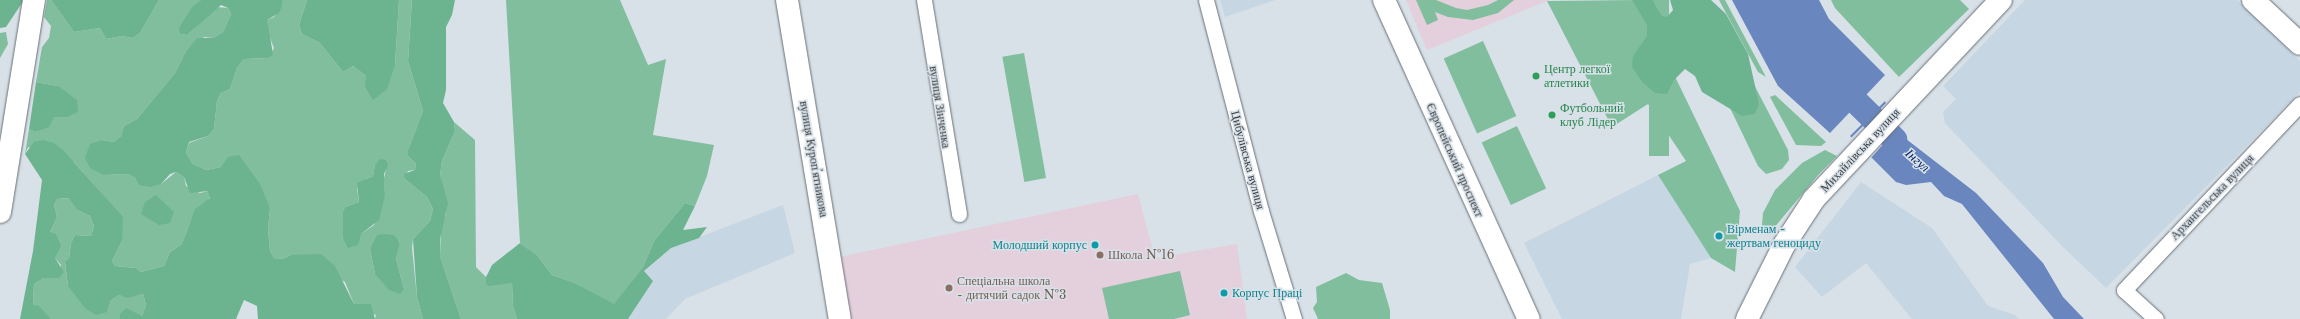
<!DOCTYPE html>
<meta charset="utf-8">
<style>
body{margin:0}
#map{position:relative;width:2300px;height:319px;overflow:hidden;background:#d8e1e8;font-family:"Libre Baskerville",serif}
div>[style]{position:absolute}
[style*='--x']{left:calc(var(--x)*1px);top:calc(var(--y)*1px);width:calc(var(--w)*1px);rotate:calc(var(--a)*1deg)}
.built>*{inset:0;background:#c7d6e3}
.education>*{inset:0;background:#e4cfdd}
.green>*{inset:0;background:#81be9e;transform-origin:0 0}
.forest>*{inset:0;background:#6cb490}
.water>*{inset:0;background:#6986be}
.pier>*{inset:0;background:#d8e1e8}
.river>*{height:25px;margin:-12.5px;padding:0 12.5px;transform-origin:12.5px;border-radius:12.5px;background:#6986be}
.roads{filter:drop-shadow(0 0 1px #686f76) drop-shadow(0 0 1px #686f76)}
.street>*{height:15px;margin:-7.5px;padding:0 7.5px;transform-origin:7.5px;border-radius:7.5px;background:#fff}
.secondary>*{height:22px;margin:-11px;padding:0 11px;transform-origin:11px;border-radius:11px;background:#fff}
.primary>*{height:22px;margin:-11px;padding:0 11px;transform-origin:11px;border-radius:11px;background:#fff}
.dots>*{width:11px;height:11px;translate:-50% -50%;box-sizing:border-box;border:2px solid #d8e1e8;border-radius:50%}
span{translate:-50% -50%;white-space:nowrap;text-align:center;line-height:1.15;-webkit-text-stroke:3px #d8e1e8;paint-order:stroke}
.leisure-label{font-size:12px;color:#27864d}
.left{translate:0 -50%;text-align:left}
.street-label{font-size:12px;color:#383c3f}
.culture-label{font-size:12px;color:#0d838f}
.right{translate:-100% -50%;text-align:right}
.education-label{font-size:12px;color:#785e54}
.water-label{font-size:13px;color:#062365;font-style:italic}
</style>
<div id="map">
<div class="built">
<i style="clip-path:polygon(1220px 0,1275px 0,1225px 17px)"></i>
<i style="clip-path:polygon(2025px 0,2237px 0,2300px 61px,2300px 92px,2106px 288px,2060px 244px,1945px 123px,1943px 112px,1956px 99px,1943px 86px)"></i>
<i style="clip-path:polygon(1658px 175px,1711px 258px,1690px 264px,1681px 319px,1562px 319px,1524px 243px)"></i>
<i style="clip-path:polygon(1861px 182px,1932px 228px,1988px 306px,2015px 315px,2019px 319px,1912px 319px,1866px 263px,1822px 297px,1795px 267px)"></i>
<i style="clip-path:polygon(783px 205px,795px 253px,685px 299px,666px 319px,628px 319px,653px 281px,644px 271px,671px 248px)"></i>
</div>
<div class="education">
<i style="clip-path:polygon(1406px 0,1549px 0,1427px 50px)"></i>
<i style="clip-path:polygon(1138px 194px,1155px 258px,1237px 244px,1247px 319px,850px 319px,839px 257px)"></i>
</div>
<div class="green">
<i style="clip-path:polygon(47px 0,51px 0,74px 32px,100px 28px,106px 39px,122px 36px,133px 38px,140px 33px,159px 0,201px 0,180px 34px,187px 35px,192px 31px,217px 7px,228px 8px,231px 14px,223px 32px,213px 38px,204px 37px,185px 53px,175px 73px,137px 119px,124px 126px,121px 136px,114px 142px,102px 140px,104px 175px,129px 174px,161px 184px,176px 172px,184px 177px,186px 186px,200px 193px,208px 191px,211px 194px,207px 203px,199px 206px,191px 220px,182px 244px,170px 252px,164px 266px,141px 272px,136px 268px,115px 266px,112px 261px,122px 241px,104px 196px,74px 162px,28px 147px,25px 154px,29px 129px,37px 132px,54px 117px,67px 117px,58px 86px,36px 82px,42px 47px,49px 38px,51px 26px,44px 17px)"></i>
<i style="clip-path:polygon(evenodd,282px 0,307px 0,299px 25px,302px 34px,320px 43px,343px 72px,353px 66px,366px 76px,395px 65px,399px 0,412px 0,408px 61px,423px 111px,408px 150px,408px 156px,416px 164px,415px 170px,408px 171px,405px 179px,427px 197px,433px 209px,430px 221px,413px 239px,412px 248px,417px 297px,423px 319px,375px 319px,376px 315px,354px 304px,345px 282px,291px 255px,282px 259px,274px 258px,270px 251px,268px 229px,270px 208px,221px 167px,206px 170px,193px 164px,186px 153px,189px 143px,208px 136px,214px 129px,217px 101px,221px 93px,230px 89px,237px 68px,244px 59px,269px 58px,274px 48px,266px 28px,267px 20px,274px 17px,282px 6px,282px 0,375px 165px,386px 169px,384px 179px,385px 196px,374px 225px,362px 233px,360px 239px,343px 232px,343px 211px,345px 207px,359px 202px,357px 188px,366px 179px,373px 176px,375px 165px,282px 0,382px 234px,400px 242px,396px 259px,404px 289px,375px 274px,370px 249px,382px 234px)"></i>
<i style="clip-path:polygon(506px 0,620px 0,648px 65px,666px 59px,653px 135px,714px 145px,707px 176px,695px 206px,685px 203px,654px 241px,643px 267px,614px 305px,575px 283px,552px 275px,537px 255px,520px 243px)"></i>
<i style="clip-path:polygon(1416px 0,1436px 0,1456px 8px,1467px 10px,1488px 5px,1498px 0,1514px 0,1498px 13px,1473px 20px,1448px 17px,1435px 12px,1438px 20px,1427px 25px)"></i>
<i style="clip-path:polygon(1638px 0,1740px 211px,1735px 272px,1711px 258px,1658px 175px,1686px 161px,1648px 104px,1612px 127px,1547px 1px)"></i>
<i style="left:1649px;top:0;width:20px;height:156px"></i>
<i style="clip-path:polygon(1678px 0,1710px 0,1788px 150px,1789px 160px,1782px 169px,1766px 174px,1758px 166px)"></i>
<i style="clip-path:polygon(1719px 0,1725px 0,1766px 77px,1758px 72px)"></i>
<i style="clip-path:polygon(1831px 0,1960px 0,1969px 9px,1899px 77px,1835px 8px)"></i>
<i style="clip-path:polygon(6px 32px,8px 44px,0 58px,0 33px)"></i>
<i style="left:1483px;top:41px;width:82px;height:43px;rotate:66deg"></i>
<i style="left:1024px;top:53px;width:127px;height:22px;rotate:80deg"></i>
<i style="clip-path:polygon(1775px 95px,1826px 142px,1821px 146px,1796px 145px,1770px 97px)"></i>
<i style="clip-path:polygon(454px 122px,475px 140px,476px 267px,486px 277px,486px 284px,512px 283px,513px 306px,517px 319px,461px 319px,440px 256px,441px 225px,446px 214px,440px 175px,442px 161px,455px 131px)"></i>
<i style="left:1517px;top:126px;width:69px;height:39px;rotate:65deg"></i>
<i style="clip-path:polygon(1825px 150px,1837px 156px,1819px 174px,1768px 235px,1762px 225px,1763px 213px,1775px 190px,1802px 163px)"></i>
<i style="clip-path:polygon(70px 198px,77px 210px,90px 216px,94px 226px,91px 236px,75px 235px,71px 243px,69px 258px,65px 263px,68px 286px,110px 301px,119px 295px,127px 297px,143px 294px,146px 305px,142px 316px,121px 313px,120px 319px,51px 319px,33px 305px,34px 284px,44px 278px,59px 278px,61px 265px,55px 258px,50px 232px,57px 217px,54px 205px,57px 199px)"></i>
<i style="clip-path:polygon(1180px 271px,1190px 315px,1174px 319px,1109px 319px,1102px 288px)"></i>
<i style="clip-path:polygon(1346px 273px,1359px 280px,1382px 283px,1390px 310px,1390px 319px,1318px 319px,1313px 308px,1317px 302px,1316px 287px)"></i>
</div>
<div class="forest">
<i style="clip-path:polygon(0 0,24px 0,6px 27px,0 28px)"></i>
<i style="clip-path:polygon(51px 0,159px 0,140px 33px,133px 38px,122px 36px,106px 39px,100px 28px,74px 32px)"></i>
<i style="clip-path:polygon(201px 0,282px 0,282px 6px,279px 13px,267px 20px,273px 54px,269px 58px,244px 59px,237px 68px,230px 89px,221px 93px,217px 101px,214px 129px,208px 136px,189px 142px,186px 153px,193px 164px,206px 170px,221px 167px,228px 157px,239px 155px,260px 184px,270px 208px,268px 229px,270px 251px,274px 258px,282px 259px,291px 255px,321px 254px,335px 266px,354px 304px,371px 304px,375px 319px,258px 319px,257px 306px,244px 300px,236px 319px,120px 319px,120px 314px,126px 308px,142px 316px,146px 305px,143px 294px,127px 298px,119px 295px,110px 301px,107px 312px,96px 315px,85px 308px,68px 286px,65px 262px,69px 258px,71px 243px,75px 235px,91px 236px,94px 226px,90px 216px,77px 210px,69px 198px,57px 199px,54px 205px,57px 217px,50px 232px,56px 234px,61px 246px,55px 258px,64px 272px,59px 278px,44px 278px,34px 284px,33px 305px,39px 306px,51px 319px,20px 319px,33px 251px,42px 180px,25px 154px,34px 142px,43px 140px,54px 143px,64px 151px,123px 217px,122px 241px,112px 261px,115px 266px,136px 268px,141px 272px,164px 266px,170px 252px,182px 244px,195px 209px,210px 198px,208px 191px,190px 193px,184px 177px,176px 172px,170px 174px,161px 184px,150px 187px,139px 185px,135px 177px,129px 174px,104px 175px,90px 168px,85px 158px,90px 144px,102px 140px,114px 142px,121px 136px,124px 126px,137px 119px,175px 73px,185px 53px,197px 38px,213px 38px,223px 32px,231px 14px,228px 8px,221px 5px,192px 31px,187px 35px,180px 34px,179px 28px,192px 7px)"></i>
<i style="clip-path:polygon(307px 0,399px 0,395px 65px,387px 89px,373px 100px,365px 87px,366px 76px,353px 66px,343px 72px,320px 43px,302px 34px,299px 25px)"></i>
<i style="clip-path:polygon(412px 0,455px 0,452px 15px,446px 27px,446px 90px,443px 103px,454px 122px,455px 131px,442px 161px,440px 175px,448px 203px,440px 239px,440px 256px,461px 319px,423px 319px,417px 297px,413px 239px,430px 221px,433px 209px,427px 197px,405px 179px,404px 174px,415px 170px,416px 164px,408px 156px,408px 150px,423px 111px,408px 61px)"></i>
<i style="clip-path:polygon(1632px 0,1653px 0,1656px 7px,1662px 16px,1667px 17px,1673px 10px,1670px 0,1711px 0,1726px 14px,1748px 54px,1759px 104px,1755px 114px,1742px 116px,1702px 92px,1695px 76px,1685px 69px,1674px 80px,1667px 94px,1655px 93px,1643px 83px,1632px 67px,1633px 56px,1647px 36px,1647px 25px)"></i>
<i style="clip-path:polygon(36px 82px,58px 86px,77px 100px,78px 112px,67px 117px,54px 117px,49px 127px,36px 132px,29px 129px)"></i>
<i style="clip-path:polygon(380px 159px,386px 160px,388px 165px,384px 174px,385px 196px,379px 220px,362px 233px,358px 245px,348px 248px,343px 238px,343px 211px,345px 207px,359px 202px,357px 183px,373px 176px,375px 165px)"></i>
<i style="clip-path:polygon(156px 195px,174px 212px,170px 223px,159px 225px,141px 214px,145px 202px)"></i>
<i style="clip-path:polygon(685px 203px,695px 206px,683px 230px,707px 227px,699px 238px,671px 248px,644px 271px,653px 281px,628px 319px,517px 319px,513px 306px,512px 283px,489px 286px,486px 284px,486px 277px,492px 265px,520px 243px,537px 255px,552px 275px,575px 283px,614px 304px,643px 267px,654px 241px)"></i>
<i style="clip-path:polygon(382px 234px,394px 235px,400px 243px,396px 259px,404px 289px,400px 294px,389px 290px,375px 274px,370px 249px,377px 235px)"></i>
</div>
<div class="water">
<i style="clip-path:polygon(1732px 0,1819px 0,1829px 19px,1885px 75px,1830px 133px,1778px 86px)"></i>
<i style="clip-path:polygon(1885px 101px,1897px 132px,1976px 193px,2043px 263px,2063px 297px,2084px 319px,2054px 319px,1962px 204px,1944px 196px,1931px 182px,1906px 185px,1896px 182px,1850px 136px)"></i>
</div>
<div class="pier">
<i style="clip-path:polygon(1887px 102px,1898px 128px,1870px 159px,1850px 139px)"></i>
</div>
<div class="river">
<i style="--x:1833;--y:79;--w:86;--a:44.5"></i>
</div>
<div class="roads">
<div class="street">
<i style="--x:924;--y:0;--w:217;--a:80.7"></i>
<i style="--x:1206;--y:0;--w:218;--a:75.4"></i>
<i style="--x:1261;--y:211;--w:113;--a:73"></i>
<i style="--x:2156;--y:319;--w:43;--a:-137.8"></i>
<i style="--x:2124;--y:290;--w:256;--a:-46.6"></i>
</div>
<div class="secondary">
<i style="--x:787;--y:0;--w:323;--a:80.6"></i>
<i style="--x:2253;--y:0;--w:64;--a:43.1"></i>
<i style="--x:0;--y:212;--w:215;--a:-80.9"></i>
<i style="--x:1747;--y:319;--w:83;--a:-63.4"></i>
<i style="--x:1784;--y:245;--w:55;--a:-56.9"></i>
<i style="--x:1814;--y:199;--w:273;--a:-46.8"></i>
</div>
<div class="primary">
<i style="--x:1384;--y:0;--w:350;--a:65.6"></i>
</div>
</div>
<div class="dots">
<i style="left:1536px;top:76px;background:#2e9e5b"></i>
<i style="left:1552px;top:115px;background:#2e9e5b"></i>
<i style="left:1719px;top:236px;background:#0f9aa8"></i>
<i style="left:1095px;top:245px;background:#0f9aa8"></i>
<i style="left:1100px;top:255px;background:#8d6e63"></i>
<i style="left:949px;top:288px;background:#8d6e63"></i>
<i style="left:1224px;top:293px;background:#0f9aa8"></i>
</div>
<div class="leisure-label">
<span class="left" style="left:1544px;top:76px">Центр легкої<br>атлетики</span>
<span class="left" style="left:1560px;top:115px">Футбольний<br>клуб Лідер</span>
</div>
<div class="street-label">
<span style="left:940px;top:107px;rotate:81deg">вулиця Зінченка</span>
<span style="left:1860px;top:150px;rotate:-47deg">Михайлівська вулиця</span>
<span style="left:814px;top:159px;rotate:80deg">вулиця Куропʼятникова</span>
<span style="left:1248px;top:160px;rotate:75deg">Цибулівська вулиця</span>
<span style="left:1455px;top:160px;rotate:66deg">Європейський проспект</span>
<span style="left:2212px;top:197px;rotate:-46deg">Архангельська вулиця</span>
</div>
<div class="culture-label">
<span class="left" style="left:1727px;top:236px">Вірменам -<br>жертвам геноциду</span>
<span class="right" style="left:1087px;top:245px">Молодший корпус</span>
<span class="left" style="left:1232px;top:293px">Корпус Праці</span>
</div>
<div class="education-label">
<span class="left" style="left:1108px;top:255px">Школа №16</span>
<span class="left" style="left:957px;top:288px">Спеціальна школа<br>- дитячий садок №3</span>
</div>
<div class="water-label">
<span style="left:1917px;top:161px;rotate:42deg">Інгул</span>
</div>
</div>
